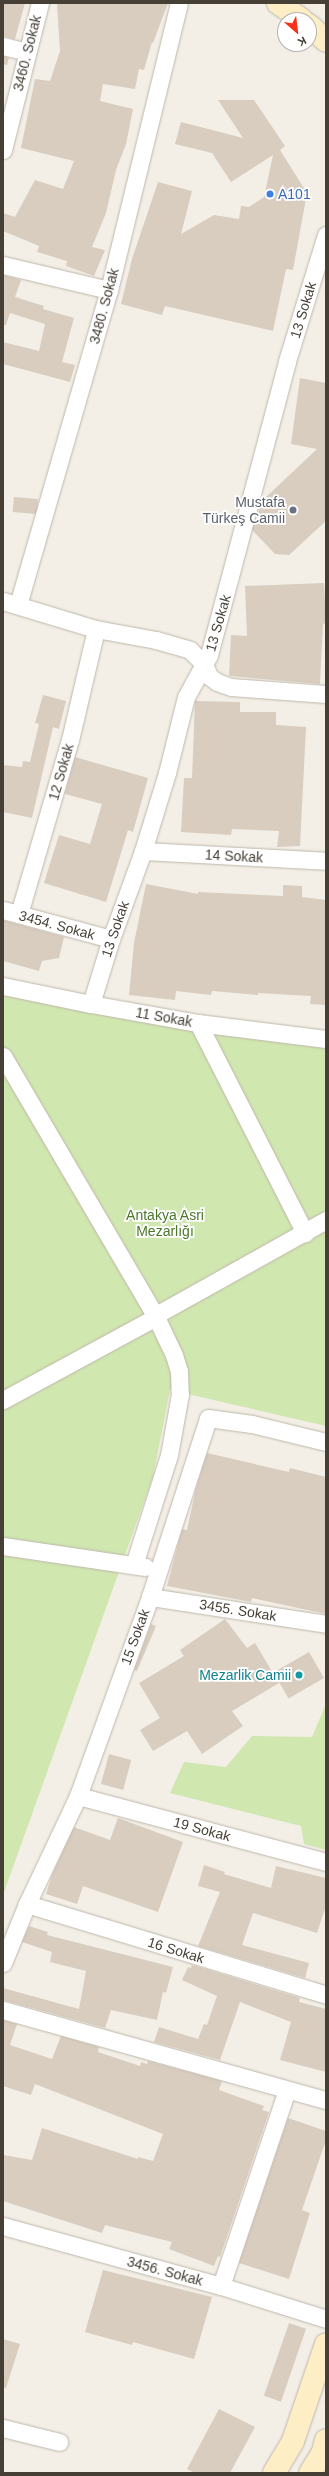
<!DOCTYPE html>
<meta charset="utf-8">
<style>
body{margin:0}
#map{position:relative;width:329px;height:2476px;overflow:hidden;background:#f3efe7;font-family:Arial,sans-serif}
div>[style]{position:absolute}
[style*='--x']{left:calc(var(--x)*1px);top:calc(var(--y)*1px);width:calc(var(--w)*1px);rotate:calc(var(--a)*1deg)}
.green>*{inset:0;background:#d0e7b0}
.building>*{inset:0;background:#d8cdbf;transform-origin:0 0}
.roads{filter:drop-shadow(0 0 1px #bfb6a9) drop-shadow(0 0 1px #bfb6a9)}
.street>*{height:17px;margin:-8.5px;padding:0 8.5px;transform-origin:8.5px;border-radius:8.5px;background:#fff}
.secondary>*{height:22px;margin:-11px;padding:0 11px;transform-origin:11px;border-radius:11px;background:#feeec6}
.dots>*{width:11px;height:11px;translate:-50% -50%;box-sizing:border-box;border:2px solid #fff;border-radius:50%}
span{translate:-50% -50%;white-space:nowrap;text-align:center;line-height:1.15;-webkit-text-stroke:3.5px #fff;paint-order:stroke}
.street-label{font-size:14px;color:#463f36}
.shop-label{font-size:14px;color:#366cbe}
.left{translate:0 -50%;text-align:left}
.worship-label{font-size:14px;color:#5b616d}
.right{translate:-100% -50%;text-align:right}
.park-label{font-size:14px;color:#4a772a}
.culture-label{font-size:14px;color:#0d838f}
.frame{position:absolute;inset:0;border:4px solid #463f36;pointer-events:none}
.north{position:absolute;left:277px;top:12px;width:40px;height:40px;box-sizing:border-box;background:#fff;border:1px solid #b5b2af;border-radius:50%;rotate:152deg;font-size:11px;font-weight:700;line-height:16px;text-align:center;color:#463f36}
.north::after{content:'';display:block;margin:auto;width:14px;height:18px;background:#f83219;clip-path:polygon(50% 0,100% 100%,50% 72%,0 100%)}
</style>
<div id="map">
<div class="green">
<i style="clip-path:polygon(3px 986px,326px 1043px,326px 1426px,170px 1390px,153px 1477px,3px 1895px)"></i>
<i style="clip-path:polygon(326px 1704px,326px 1850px,304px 1844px,301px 1826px,170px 1793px,184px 1762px,226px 1767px,252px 1736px,312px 1737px)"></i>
</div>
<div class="building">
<i style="clip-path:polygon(3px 3px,25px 3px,15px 39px,3px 36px)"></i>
<i style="clip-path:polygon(57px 3px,168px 3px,153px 43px,152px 42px,144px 70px,139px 69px,135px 89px,103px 84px,100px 101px,133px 109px,126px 144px,116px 170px,106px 213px,92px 247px,105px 250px,94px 276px,66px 266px,67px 261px,37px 252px,39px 246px,3px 231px,3px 213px,15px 217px,35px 180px,63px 189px,74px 161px,21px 148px,35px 79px,50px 81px,60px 51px)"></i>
<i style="clip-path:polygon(3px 56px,9px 58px,7px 65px,3px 64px)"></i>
<i style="clip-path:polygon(218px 100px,254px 100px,285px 146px,280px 150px,307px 193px,293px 270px,286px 269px,273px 331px,165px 306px,162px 315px,121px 304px,132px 259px,158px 182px,192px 191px,181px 234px,214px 215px,239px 219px,241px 206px,249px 207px,264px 197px,273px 155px,231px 182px,212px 153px,175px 144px,181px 122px,243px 138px)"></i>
<i style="clip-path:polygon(3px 275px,21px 280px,15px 297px,44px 306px,43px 309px,74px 318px,62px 362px,75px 365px,70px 382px,3px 364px,3px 342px,39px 351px,45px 324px,10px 313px,6px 325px,3px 325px)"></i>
<i style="clip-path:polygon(300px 378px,326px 383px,326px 521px,289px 555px,275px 554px,252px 530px,255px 519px,264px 499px,317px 449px,291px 444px)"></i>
<i style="left:14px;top:497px;width:24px;height:15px;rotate:5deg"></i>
<i style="clip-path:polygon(324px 583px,326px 623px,323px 624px,320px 684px,229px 676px,231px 635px,247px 636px,245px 586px)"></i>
<i style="clip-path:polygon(43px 695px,66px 701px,59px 729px,53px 727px,32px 818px,3px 812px,3px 765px,22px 767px,23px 761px,30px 762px,39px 724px,35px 723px)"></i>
<i style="clip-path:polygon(195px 701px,240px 702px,240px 712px,276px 712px,276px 725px,306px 727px,300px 846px,277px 847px,279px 831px,232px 829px,231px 835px,181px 832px,184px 778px,192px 778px)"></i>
<i style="clip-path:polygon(75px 757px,148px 778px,133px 832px,128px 830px,106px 902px,44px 883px,59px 835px,90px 844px,102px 804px,65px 794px)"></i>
<i style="clip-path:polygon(146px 884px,198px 894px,198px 892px,283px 896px,283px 885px,302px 886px,302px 897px,326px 900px,326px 1005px,310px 1004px,311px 996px,258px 993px,258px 995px,212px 991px,211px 995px,176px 991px,175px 1000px,129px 995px,134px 943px)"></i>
<i style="clip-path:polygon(3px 920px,64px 937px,59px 958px,42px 961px,39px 971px,3px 961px)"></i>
<i style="clip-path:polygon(207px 1453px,289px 1472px,290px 1468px,326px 1477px,326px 1614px,252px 1598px,251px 1602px,167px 1586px,182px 1529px,187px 1530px,196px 1488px)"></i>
<i style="clip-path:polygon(225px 1619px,247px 1648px,255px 1643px,279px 1683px,232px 1711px,243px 1726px,202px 1754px,187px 1731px,153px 1751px,140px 1730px,160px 1718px,139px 1683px,184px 1656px,180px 1650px)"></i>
<i style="clip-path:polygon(151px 1624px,156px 1626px,137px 1671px,134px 1670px)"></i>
<i style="left:309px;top:1652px;width:30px;height:41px;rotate:60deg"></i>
<i style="left:109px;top:1754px;width:23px;height:31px;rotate:15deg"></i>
<i style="clip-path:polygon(118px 1818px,183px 1842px,158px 1912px,83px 1886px,77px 1904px,46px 1894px,52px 1875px,74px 1827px,110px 1840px)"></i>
<i style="clip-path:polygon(204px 1865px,225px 1872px,224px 1874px,271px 1888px,276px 1866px,326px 1878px,326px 1906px,317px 1933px,253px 1913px,242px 1945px,309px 1963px,305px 1978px,198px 1946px,220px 1892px,198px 1886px)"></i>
<i style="clip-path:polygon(29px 1926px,48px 1932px,47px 1935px,173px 1967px,166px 1993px,163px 1992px,157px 2020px,111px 2010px,105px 2028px,3px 2000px,3px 1988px,79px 2009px,86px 1971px,50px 1962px,52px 1952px,22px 1942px)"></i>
<i style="clip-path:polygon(192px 1965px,300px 1998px,299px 2002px,326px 2009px,326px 2072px,280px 2060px,291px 2022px,240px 2002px,220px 2060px,154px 2042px,159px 2027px,198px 2039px,204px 2024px,207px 2025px,217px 1996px,182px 1980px,188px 1967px,191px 1968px)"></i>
<i style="clip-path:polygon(3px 2020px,17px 2024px,10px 2045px,52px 2059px,61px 2036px,99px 2047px,98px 2052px,140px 2066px,141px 2062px,147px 2064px,148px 2061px,222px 2081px,219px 2090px,264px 2106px,262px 2110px,269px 2112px,220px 2257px,218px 2256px,214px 2266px,169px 2249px,172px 2242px,105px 2225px,102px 2233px,3px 2201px,3px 2155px,32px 2160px,42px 2128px,138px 2159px,138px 2157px,153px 2161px,163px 2134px,35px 2084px,31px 2095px,3px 2086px)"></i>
<i style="clip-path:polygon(288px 2118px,326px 2131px,326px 2140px,302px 2210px,310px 2213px,289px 2279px,239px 2263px)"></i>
<i style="clip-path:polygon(103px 2270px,212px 2297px,194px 2359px,133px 2342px,132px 2345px,85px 2332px)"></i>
<i style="left:289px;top:2323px;width:18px;height:77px;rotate:19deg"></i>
<i style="clip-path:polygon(3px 2339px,20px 2344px,6px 2388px,3px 2387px)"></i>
<i style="clip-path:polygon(219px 2409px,255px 2427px,230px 2473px,195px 2473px,187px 2469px)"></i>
</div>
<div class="roads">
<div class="street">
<i style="--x:3;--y:46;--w:25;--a:14"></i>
<i style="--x:3;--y:150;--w:152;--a:-75.9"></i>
<i style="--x:3;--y:265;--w:109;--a:13.3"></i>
<i style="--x:3;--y:601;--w:97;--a:16.8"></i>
<i style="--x:96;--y:629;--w:61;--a:10.4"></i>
<i style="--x:156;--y:640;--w:35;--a:16"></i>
<i style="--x:190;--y:650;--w:20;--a:45"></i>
<i style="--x:204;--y:664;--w:13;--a:67"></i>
<i style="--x:209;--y:676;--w:10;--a:37"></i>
<i style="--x:217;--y:682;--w:15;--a:20"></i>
<i style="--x:231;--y:687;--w:95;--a:4.2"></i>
<i style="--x:18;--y:605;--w:328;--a:-73.9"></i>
<i style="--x:109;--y:290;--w:295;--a:-76.3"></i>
<i style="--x:143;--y:851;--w:183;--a:3.1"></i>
<i style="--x:3;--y:910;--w:112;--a:15"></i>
<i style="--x:19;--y:914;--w:181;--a:-73.7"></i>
<i style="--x:70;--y:740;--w:114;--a:-76.8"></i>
<i style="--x:3;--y:986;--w:90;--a:11.6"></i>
<i style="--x:91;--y:1004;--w:109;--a:10.1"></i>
<i style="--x:198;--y:1023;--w:129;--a:7.1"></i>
<i style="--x:91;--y:1004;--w:68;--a:-72.9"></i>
<i style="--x:111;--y:939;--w:94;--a:-70"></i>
<i style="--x:143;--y:851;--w:82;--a:-72.9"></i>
<i style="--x:167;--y:773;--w:78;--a:-76"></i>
<i style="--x:186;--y:697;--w:48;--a:-61.3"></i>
<i style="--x:209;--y:655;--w:304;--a:-75.1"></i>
<i style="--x:287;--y:361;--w:132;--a:-72.8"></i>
<i style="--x:198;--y:1023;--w:236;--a:63"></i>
<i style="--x:3;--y:1056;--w:303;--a:59.6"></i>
<i style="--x:156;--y:1317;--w:42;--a:64.7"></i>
<i style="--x:174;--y:1355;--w:17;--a:73"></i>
<i style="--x:179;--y:1371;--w:23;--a:88"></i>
<i style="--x:180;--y:1394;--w:62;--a:100.2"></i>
<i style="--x:169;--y:1455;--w:115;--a:107.7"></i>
<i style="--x:3;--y:1400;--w:174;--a:-28.5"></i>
<i style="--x:156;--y:1317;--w:2;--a:-90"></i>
<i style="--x:156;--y:1315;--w:195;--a:-29.2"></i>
<i style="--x:3;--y:1546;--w:144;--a:8.4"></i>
<i style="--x:150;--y:1597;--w:178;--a:8.7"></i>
<i style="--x:78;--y:1796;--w:257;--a:14.9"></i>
<i style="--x:27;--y:1904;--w:313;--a:16.9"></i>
<i style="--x:3;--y:1963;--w:64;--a:-67.9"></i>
<i style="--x:27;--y:1904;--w:119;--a:-64.7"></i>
<i style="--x:78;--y:1796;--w:212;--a:-70.1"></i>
<i style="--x:150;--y:1597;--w:188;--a:-72"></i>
<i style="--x:208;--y:1418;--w:44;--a:7.8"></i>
<i style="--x:252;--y:1424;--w:76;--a:13.7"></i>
<i style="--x:3;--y:2010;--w:335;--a:15.6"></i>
<i style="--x:3;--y:2226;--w:226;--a:15.4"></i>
<i style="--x:221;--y:2286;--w:110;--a:17.4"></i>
<i style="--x:221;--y:2286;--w:207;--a:-71.4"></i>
<i style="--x:3;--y:2428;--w:58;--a:14"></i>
</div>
<div class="secondary">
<i style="--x:278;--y:3;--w:29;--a:35"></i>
<i style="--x:309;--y:25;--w:23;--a:43"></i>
<i style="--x:274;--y:2473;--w:37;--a:-59"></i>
<i style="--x:293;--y:2441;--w:102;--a:-71.2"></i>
<i style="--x:310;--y:2473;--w:25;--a:-58"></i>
<i style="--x:323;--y:2452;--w:12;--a:-76"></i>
</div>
</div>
<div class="dots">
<i style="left:270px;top:194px;background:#3f7fe0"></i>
<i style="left:293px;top:510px;background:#6b7280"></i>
<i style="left:299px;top:1675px;background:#0f9aa8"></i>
</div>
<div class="street-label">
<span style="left:27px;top:53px;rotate:-76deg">3460. Sokak</span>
<span style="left:104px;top:306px;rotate:-75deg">3480. Sokak</span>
<span style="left:303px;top:310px;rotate:-73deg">13 Sokak</span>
<span style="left:218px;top:623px;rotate:-74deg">13 Sokak</span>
<span style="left:61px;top:772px;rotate:-74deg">12 Sokak</span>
<span style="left:234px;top:856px;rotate:3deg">14 Sokak</span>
<span style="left:57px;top:925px;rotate:15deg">3454. Sokak</span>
<span style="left:115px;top:929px;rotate:-71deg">13 Sokak</span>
<span style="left:164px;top:1017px;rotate:10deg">11 Sokak</span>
<span style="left:238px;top:1610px;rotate:9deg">3455. Sokak</span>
<span style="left:135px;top:1637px;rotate:-70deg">15 Sokak</span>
<span style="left:202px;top:1829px;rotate:15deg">19 Sokak</span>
<span style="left:176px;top:1950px;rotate:17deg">16 Sokak</span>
<span style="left:165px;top:2271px;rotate:15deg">3456. Sokak</span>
</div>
<div class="shop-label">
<span class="left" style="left:278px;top:194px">A101</span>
</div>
<div class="worship-label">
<span class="right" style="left:285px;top:510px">Mustafa<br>Türkeş Camii</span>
</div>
<div class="park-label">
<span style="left:165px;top:1223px">Antakya Asri<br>Mezarlığı</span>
</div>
<div class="culture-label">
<span class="right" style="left:291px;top:1675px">Mezarlik Camii</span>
</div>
<div class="frame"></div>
<div class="north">K</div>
</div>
